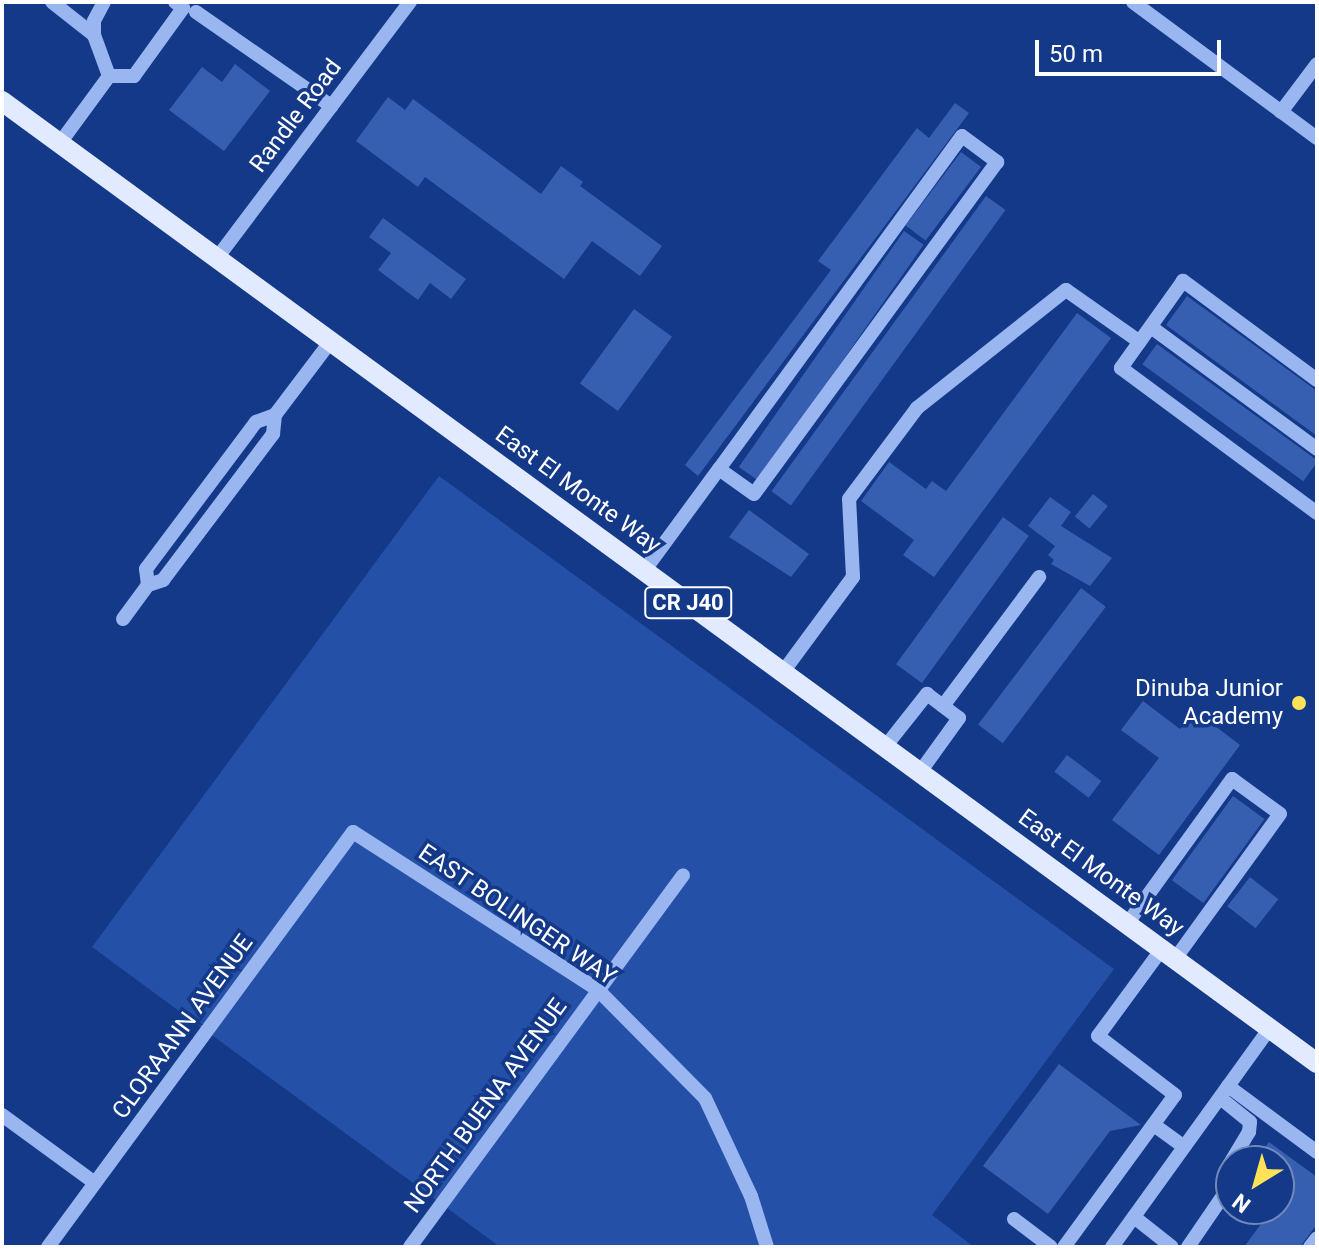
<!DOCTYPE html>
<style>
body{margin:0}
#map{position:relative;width:1319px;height:1249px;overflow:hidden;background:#133988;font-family:Roboto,sans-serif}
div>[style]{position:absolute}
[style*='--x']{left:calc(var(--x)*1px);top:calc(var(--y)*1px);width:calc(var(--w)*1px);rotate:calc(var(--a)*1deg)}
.green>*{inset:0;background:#2550a7}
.building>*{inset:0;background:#375fb1;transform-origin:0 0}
.minor>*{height:14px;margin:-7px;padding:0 7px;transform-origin:7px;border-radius:7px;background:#99b6f0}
.major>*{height:20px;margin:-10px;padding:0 10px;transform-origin:10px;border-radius:10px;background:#e2eaff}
.dots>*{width:22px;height:22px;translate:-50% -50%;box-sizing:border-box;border:4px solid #133988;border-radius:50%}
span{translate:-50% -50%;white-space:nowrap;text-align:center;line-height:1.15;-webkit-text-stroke:7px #133988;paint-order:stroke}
.shield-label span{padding:2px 6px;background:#133988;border:2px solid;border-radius:6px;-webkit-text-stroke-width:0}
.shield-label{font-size:22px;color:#fff;font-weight:700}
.street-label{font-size:24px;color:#fff}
.poi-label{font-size:24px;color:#fff}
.right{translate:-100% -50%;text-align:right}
.frame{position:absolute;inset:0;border:4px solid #fff;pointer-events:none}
.north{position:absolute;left:1215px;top:1145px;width:80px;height:80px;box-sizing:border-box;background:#133988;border:2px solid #7188b8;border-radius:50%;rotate:217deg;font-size:22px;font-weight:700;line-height:32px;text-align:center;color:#fff}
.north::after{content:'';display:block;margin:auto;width:28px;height:36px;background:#ffe258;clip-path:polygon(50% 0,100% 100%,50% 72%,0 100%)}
.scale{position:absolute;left:1035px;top:40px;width:186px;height:36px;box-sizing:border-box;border:4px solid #fff;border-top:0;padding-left:10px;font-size:24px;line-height:28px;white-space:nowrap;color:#fff;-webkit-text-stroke:6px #133988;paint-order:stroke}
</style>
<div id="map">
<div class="green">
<i style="clip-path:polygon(439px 476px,1114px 969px,932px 1215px,974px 1247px,500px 1247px,92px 947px)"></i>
</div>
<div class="building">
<i style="clip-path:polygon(235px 64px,270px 91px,224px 151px,169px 110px,202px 67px,222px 82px)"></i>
<i style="clip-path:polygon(388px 97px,405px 110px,413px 99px,541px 194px,561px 166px,583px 182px,580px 186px,662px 246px,640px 276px,592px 241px,564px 279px,425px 177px,418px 187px,356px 141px)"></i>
<i style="clip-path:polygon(955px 103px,969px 113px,698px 476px,685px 465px,831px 270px,818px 261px,917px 128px,929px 138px)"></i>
<i style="left:961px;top:152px;width:25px;height:92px;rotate:37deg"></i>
<i style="left:986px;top:196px;width:24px;height:365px;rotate:36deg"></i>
<i style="clip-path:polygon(383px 218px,466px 279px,451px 299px,430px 283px,418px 300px,378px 270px,391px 253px,369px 237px)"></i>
<i style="left:904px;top:231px;width:24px;height:288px;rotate:35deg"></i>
<i style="clip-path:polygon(1187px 296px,1317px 391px,1317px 436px,1166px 325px)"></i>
<i style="left:634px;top:309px;width:47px;height:92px;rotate:36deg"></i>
<i style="clip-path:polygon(1077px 313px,1111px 338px,934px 577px,903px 555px,914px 540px,861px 501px,889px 462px,926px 489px,932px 481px,946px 491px)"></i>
<i style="left:1157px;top:344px;width:199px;height:25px;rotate:36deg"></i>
<i style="left:1093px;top:494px;width:19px;height:29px;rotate:39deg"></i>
<i style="clip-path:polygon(1050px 497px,1071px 512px,1061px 526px,1112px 558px,1090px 586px,1051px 564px,1054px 560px,1048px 555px,1055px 546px,1028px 526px)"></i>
<i style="clip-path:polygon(749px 510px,809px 554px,791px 577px,729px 537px)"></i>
<i style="left:1003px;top:517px;width:32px;height:182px;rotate:36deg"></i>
<i style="left:1081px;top:588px;width:31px;height:171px;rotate:37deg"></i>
<i style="clip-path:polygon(1143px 701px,1180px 729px,1194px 710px,1240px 745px,1159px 855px,1112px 820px,1159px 758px,1121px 730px)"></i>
<i style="left:1067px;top:755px;width:43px;height:21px;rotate:37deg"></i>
<i style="left:1233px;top:796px;width:39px;height:104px;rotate:36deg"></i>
<i style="left:1250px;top:877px;width:36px;height:37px;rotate:38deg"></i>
<i style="clip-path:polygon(1059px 1064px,1141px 1125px,1110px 1131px,1048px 1214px,983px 1166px)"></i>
<i style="clip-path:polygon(1269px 1142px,1317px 1177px,1317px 1224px,1300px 1247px,1244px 1247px,1272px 1209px,1279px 1209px,1284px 1192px,1279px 1189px,1279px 1161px,1255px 1161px)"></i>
</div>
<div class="minor">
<i style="--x:52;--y:2;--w:53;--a:38.2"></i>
<i style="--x:104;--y:2;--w:21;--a:118"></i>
<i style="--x:94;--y:21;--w:14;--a:90"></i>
<i style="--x:94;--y:35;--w:44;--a:69.9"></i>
<i style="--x:1133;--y:2;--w:229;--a:36.5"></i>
<i style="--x:196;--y:12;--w:165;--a:34.8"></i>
<i style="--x:109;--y:76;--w:25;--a:0"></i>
<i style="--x:134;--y:76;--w:84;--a:-54.2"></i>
<i style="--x:183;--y:8;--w:10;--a:-143"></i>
<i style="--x:1281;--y:112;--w:60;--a:-53.1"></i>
<i style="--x:962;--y:136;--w:44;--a:36.6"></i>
<i style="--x:997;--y:162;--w:411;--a:126.2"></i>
<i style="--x:754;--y:494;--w:43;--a:-144.5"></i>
<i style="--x:719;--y:469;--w:412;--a:-53.9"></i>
<i style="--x:60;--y:143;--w:83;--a:-53.8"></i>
<i style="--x:217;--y:258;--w:321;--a:-53"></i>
<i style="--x:1151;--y:327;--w:206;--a:36.3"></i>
<i style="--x:1317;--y:380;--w:167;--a:-143.5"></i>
<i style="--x:1183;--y:281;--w:107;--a:125.5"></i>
<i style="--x:1121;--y:368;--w:244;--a:36.5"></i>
<i style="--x:644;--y:571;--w:127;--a:-53.7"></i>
<i style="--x:148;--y:585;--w:16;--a:-97"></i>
<i style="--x:146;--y:569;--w:184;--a:-53.2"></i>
<i style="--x:256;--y:422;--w:20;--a:-20"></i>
<i style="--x:123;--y:619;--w:42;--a:-53.7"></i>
<i style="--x:148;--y:585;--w:16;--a:-18"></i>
<i style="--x:163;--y:580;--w:183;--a:-53"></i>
<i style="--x:273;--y:434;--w:19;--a:-84"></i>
<i style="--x:275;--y:415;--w:93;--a:-52.9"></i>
<i style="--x:783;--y:672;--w:118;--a:-53.6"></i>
<i style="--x:853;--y:577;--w:78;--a:-92.9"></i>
<i style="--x:849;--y:499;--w:114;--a:-53.2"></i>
<i style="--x:917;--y:408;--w:190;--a:-38.4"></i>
<i style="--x:1066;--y:290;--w:90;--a:35.1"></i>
<i style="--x:943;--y:706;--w:161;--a:-53.3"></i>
<i style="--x:885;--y:747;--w:68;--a:-51.6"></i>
<i style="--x:927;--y:694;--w:40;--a:37"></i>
<i style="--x:959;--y:718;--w:67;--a:125.8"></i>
<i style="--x:1127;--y:924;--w:179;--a:-54.1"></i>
<i style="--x:1232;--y:779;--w:59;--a:36.1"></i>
<i style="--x:1280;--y:814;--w:179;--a:125.9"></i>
<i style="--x:1228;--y:1086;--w:111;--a:36.6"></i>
<i style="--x:2;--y:1115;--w:115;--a:36.2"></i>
<i style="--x:1154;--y:1125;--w:37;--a:36"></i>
<i style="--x:1134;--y:1217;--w:48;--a:38.3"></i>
<i style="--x:1014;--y:1219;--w:46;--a:37.1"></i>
<i style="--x:48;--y:1247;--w:515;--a:-53.69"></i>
<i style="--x:353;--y:832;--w:292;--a:32.8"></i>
<i style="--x:598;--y:990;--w:152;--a:45.3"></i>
<i style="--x:705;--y:1098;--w:108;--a:64.9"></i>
<i style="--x:751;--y:1196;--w:53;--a:72.6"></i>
<i style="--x:410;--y:1247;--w:461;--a:-53.7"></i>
<i style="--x:1064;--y:1247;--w:188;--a:-53.9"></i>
<i style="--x:1175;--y:1095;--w:97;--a:-142.5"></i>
<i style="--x:1098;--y:1036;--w:108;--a:-53.7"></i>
<i style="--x:1112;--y:1247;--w:270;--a:-54.2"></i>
<i style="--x:1188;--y:1247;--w:69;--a:-55.6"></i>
<i style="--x:1227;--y:1190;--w:25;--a:-85"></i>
<i style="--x:1229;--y:1165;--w:39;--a:-59"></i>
<i style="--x:1249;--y:1132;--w:10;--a:-84"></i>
<i style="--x:1250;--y:1122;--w:38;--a:-141"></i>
<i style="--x:1310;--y:1247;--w:11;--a:-52"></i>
</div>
<div class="major">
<i style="--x:2;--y:101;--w:1629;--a:36.19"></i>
</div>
<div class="dots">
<i style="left:1299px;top:703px;background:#ffe258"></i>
</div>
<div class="shield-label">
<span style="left:688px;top:603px">CR J40</span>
</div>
<div class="street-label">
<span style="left:296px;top:116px;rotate:-53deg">Randle Road</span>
<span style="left:578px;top:490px;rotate:36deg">East El Monte Way</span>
<span style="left:1101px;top:873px;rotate:36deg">East El Monte Way</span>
<span style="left:517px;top:915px;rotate:34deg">EAST BOLINGER WAY</span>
<span style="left:183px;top:1027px;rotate:-54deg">CLORAANN AVENUE</span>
<span style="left:486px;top:1106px;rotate:-54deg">NORTH BUENA AVENUE</span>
</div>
<div class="poi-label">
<span class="right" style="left:1283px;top:703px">Dinuba Junior<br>Academy</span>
</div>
<div class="frame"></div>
<div class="north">N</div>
<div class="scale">50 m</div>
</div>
